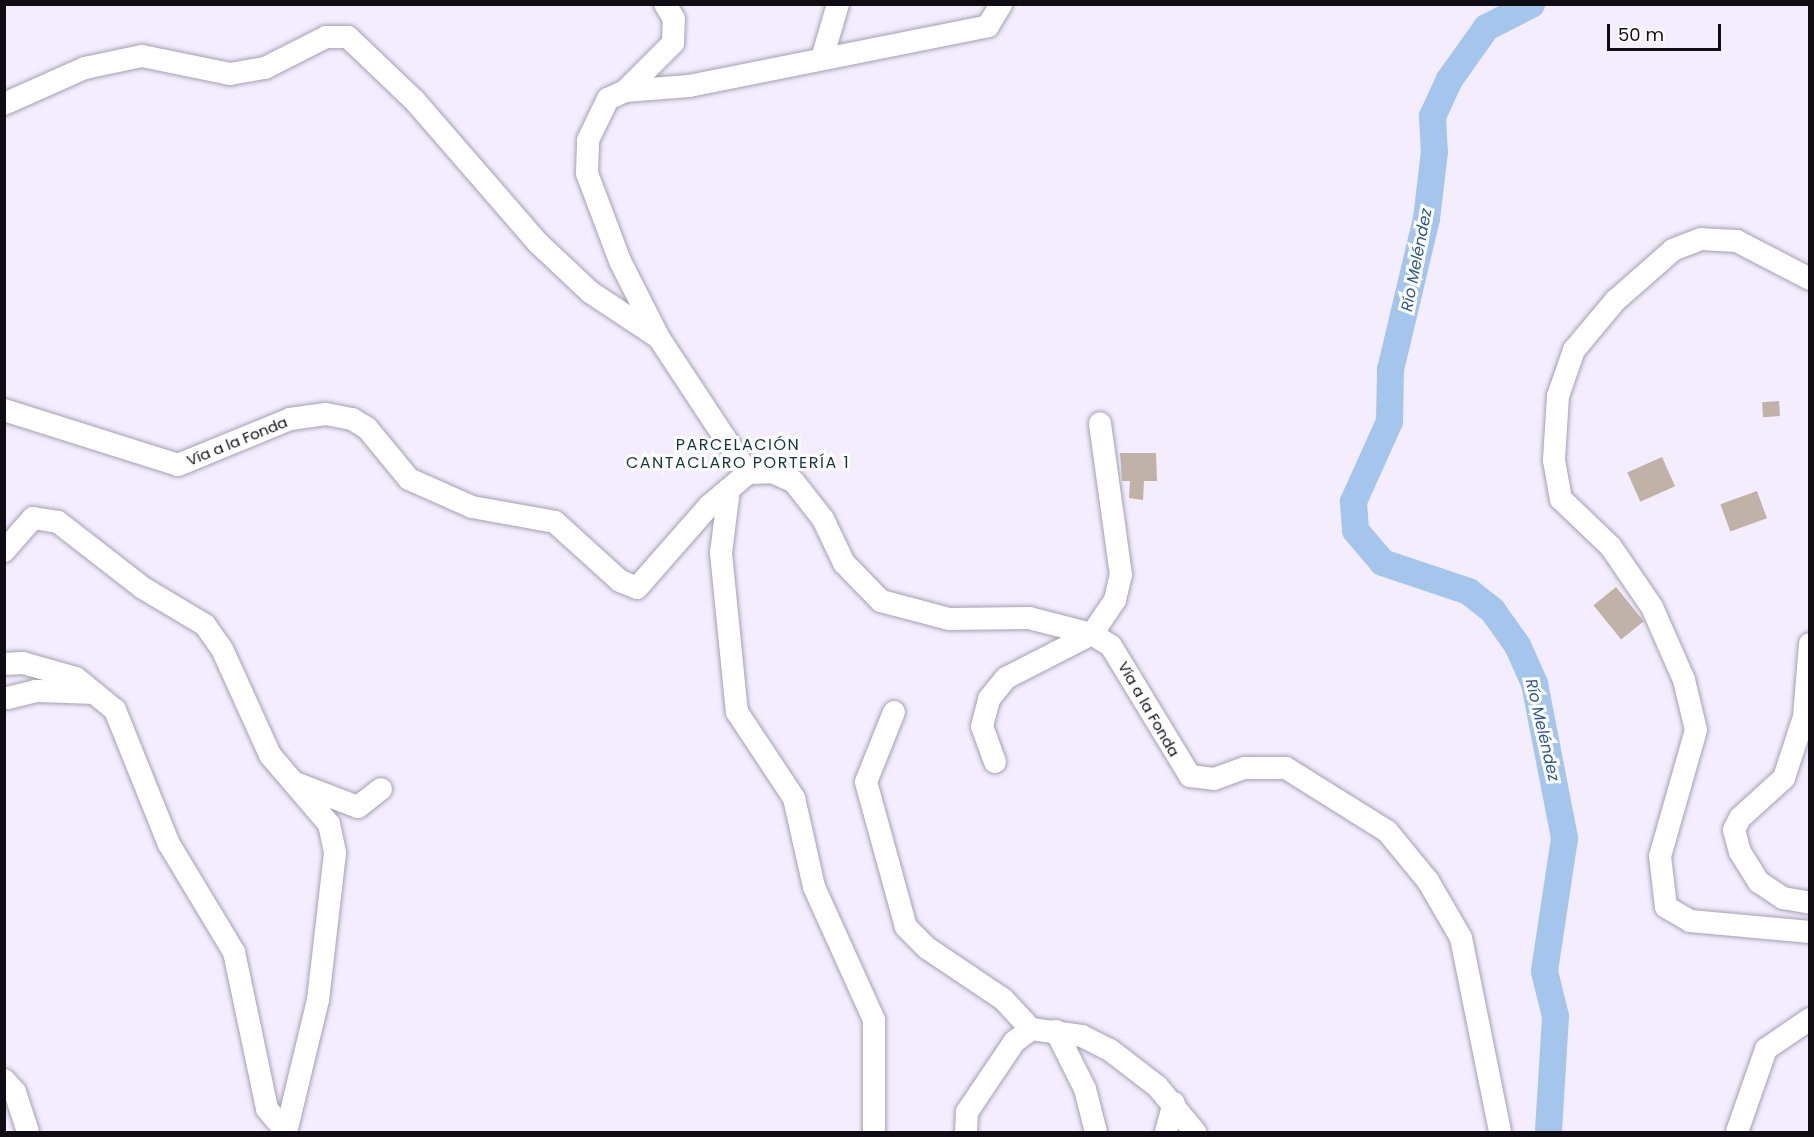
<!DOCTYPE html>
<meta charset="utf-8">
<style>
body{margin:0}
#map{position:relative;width:1814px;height:1137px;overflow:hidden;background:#f3edfe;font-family:Poppins,sans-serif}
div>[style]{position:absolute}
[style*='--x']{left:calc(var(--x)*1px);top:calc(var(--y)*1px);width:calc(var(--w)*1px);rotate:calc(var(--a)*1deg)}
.river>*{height:27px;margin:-13.5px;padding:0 13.5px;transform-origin:13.5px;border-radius:13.5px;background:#a5c6ec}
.building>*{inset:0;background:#c0b2a6;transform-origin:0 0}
.roads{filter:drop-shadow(0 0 2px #a5a0b0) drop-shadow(0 0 2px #a5a0b0)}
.minor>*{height:22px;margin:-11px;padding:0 11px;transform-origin:11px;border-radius:11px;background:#fff}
span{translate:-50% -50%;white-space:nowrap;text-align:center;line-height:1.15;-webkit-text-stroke:6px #fdfefd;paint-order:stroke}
.street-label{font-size:15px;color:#0f0d13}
.water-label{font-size:16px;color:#2c5989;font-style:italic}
.neighbourhood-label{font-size:16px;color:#16373e;letter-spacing:1.5px}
.frame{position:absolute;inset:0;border:6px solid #0f0d13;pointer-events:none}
.scale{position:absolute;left:1607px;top:24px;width:114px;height:27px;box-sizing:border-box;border:3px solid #0f0d13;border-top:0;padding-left:8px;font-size:18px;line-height:21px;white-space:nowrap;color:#0f0d13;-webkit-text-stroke:4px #fdfefd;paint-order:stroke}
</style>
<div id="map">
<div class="river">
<i style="--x:1531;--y:4;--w:51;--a:152.9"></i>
<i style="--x:1486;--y:27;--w:64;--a:125.4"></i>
<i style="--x:1449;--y:79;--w:41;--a:114.7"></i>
<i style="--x:1432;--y:116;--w:35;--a:87"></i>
<i style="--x:1434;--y:151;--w:67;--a:96.8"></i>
<i style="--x:1426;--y:218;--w:155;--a:103.4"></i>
<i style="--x:1390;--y:369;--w:52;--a:91.1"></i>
<i style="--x:1389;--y:421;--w:88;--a:114.2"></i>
<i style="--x:1353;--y:501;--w:29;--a:86"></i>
<i style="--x:1355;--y:530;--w:42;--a:49.8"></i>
<i style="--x:1382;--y:562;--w:91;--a:18.6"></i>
<i style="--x:1468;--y:591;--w:31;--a:38"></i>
<i style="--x:1492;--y:610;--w:43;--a:54.5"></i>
<i style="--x:1517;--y:645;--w:42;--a:65.9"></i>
<i style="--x:1534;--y:683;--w:158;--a:79"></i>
<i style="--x:1564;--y:838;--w:134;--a:98.6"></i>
<i style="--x:1544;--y:971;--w:46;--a:76.3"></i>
<i style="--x:1555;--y:1016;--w:116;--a:93.5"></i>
</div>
<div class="building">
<i style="left:1779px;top:401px;width:15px;height:17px;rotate:86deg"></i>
<i style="clip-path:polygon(1120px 453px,1156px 453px,1157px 481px,1144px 481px,1143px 500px,1129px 498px,1130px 481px,1122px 481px)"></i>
<i style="left:1662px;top:457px;width:32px;height:38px;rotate:66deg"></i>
<i style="left:1757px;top:491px;width:29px;height:39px;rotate:70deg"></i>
<i style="left:1616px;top:587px;width:44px;height:29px;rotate:51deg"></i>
</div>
<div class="roads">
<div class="minor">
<i style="--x:823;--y:55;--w:53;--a:-73.6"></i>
<i style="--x:625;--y:91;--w:68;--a:-45"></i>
<i style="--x:673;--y:43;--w:24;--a:-88"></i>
<i style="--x:674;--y:19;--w:17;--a:-121"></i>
<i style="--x:4;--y:104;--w:89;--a:-24"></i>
<i style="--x:85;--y:68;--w:58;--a:-11.9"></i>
<i style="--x:142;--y:56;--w:90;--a:11.6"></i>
<i style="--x:230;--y:74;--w:36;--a:-10"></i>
<i style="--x:265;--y:68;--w:68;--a:-26.9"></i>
<i style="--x:326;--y:37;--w:22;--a:0"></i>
<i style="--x:348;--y:37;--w:93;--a:43.7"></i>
<i style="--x:415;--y:101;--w:186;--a:49.1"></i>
<i style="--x:537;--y:242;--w:73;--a:43.3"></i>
<i style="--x:590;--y:292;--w:82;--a:33.5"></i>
<i style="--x:1810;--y:279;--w:82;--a:-152.5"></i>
<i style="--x:1737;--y:241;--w:36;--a:-177"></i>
<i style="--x:1701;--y:239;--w:30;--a:159"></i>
<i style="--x:1673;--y:250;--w:77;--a:138.7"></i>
<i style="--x:1615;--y:301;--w:64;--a:129.9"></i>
<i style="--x:1574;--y:350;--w:49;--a:109.2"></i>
<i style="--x:1558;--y:396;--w:64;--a:93.6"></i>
<i style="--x:1554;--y:460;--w:40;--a:80"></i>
<i style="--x:1561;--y:499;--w:69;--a:43.8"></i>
<i style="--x:1611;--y:547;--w:73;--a:55.7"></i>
<i style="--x:1652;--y:607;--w:80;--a:66.3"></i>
<i style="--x:1684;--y:680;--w:51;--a:76.5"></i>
<i style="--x:1696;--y:730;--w:131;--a:105.9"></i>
<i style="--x:1660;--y:856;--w:51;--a:83.3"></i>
<i style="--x:1666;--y:907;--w:28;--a:30"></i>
<i style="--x:1690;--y:921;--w:121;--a:5.2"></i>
<i style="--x:4;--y:410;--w:182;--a:17.5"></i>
<i style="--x:178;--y:465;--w:121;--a:-22.3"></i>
<i style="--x:290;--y:419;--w:36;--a:-8"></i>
<i style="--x:326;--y:414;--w:26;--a:11"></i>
<i style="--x:352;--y:419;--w:17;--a:31"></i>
<i style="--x:367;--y:428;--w:66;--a:50.5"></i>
<i style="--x:409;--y:479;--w:69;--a:24"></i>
<i style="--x:472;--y:507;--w:84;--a:10.2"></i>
<i style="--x:555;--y:522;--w:88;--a:42.2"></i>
<i style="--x:620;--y:581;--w:18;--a:22"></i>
<i style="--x:637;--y:588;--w:109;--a:-48.7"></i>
<i style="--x:709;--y:506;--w:51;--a:-40.2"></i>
<i style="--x:748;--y:473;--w:24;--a:-2"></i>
<i style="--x:772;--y:472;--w:24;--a:24"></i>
<i style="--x:794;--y:482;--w:47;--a:51.9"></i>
<i style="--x:823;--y:519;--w:49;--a:64.5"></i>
<i style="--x:844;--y:563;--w:53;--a:45.8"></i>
<i style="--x:881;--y:601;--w:70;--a:14.8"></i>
<i style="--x:949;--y:619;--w:80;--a:-0.7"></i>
<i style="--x:1029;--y:618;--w:65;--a:14.3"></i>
<i style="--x:1092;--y:634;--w:22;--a:32"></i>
<i style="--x:1111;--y:646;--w:152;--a:58.7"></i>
<i style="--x:1190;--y:776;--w:24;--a:7"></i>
<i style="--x:1214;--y:779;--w:33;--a:-20"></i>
<i style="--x:1245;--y:768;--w:41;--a:0"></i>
<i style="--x:1286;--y:768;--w:119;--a:32"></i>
<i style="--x:1387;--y:831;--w:65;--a:50.6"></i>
<i style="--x:1428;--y:881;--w:66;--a:59.9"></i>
<i style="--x:1461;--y:938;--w:198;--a:78.6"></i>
<i style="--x:748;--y:473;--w:162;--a:-123.4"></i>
<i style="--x:659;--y:338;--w:86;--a:-116.9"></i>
<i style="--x:620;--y:261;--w:94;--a:-110.6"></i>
<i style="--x:587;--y:173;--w:33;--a:-88"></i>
<i style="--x:588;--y:140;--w:46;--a:-64"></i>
<i style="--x:608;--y:99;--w:19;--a:-25"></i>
<i style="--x:625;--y:91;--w:64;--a:-4.5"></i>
<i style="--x:689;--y:86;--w:305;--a:-11.3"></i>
<i style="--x:988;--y:26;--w:26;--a:-59"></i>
<i style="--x:729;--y:489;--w:64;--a:97.1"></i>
<i style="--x:721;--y:553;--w:160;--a:84.3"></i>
<i style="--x:737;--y:712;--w:103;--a:56.5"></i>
<i style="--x:794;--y:798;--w:91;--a:77.3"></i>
<i style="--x:814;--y:887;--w:146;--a:65.7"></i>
<i style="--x:874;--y:1020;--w:112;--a:90"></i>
<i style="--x:4;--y:551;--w:44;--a:-48.7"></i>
<i style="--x:33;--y:518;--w:25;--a:9"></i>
<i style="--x:58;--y:522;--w:108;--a:37.8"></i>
<i style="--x:143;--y:588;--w:72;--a:30.8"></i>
<i style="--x:205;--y:625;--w:29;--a:55"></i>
<i style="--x:222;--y:649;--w:116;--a:65.6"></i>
<i style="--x:270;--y:755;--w:91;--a:49.5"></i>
<i style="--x:329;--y:824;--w:30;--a:78"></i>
<i style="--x:335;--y:853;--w:148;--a:96.6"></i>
<i style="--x:318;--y:1000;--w:136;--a:103.6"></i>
<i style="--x:1810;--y:644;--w:73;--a:94.7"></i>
<i style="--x:1804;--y:717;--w:64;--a:108.2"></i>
<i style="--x:1784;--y:778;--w:59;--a:137.7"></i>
<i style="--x:1740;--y:818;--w:13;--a:117"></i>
<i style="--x:1734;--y:830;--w:23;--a:75"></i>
<i style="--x:1740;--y:852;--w:36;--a:58"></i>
<i style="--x:1759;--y:882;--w:29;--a:34"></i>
<i style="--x:1783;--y:898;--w:27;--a:10"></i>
<i style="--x:4;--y:664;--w:19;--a:-3"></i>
<i style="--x:23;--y:663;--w:55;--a:15.8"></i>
<i style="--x:76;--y:678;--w:50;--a:39.4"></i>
<i style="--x:115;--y:710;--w:144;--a:68.1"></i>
<i style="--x:169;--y:844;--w:126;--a:59"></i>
<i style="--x:234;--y:952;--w:160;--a:78.1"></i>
<i style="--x:267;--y:1109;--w:30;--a:50"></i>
<i style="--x:8;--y:698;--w:29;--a:-14"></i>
<i style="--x:36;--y:691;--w:56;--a:2"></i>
<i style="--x:894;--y:712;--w:75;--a:111.8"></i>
<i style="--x:866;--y:782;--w:150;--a:74.6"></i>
<i style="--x:906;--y:927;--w:30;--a:45"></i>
<i style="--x:927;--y:948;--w:92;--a:33.9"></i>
<i style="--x:1003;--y:999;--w:41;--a:47"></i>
<i style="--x:995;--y:762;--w:38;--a:-110"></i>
<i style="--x:982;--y:726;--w:28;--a:-75"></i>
<i style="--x:989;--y:699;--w:27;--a:-51"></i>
<i style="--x:1006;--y:678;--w:97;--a:-27.1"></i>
<i style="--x:1092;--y:634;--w:41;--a:-55.9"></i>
<i style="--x:1115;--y:600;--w:26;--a:-77"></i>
<i style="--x:1121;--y:575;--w:153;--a:-97.9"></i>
<i style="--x:298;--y:784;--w:64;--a:21"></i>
<i style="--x:358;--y:807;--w:29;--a:-38"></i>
<i style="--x:1056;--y:1031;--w:65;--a:63.4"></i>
<i style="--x:1085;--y:1089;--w:44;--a:75.7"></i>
<i style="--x:4;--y:1080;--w:16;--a:47"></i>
<i style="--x:15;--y:1092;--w:42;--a:72"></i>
<i style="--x:966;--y:1132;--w:20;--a:-87"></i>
<i style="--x:967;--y:1112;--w:84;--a:-56.1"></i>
<i style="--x:1014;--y:1042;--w:21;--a:-37"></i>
<i style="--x:1031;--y:1029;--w:51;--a:7.8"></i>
<i style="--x:1082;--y:1036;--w:31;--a:27"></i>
<i style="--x:1110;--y:1050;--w:59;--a:37.5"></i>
<i style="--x:1157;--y:1086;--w:60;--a:50.4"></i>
<i style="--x:1166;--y:1132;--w:30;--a:-75"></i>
<i style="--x:1737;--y:1132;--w:88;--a:-70.7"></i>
<i style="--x:1766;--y:1049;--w:53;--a:-34.3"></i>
</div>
</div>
<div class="street-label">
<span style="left:237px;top:441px;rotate:-22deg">Vía a la Fonda</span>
<span style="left:1149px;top:709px;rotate:60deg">Vía a la Fonda</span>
</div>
<div class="water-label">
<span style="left:1417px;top:260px;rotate:-79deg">Río Meléndez</span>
<span style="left:1542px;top:730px;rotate:77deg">Río Meléndez</span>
</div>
<div class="neighbourhood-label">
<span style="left:738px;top:454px">PARCELACIÓN<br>CANTACLARO PORTERÍA 1</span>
</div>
<div class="frame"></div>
<div class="scale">50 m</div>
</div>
